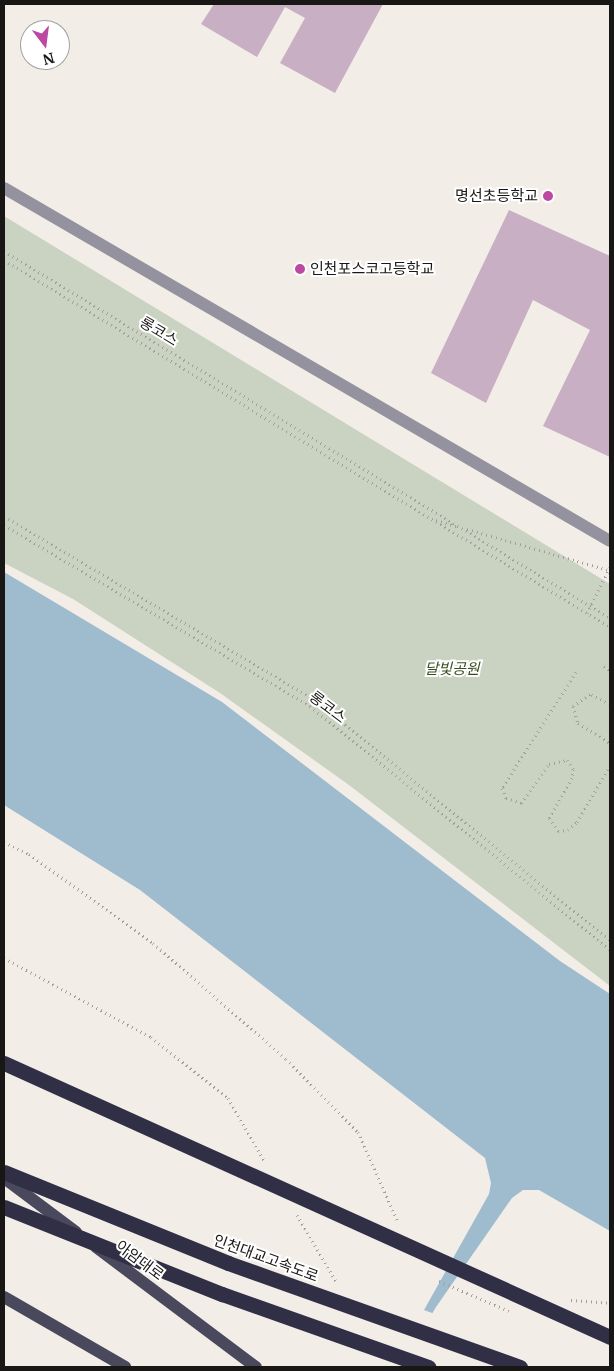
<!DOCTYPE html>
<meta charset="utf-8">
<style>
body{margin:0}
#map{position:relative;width:614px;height:1371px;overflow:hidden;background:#f3ede7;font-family:Merriweather,"Noto Sans KR",serif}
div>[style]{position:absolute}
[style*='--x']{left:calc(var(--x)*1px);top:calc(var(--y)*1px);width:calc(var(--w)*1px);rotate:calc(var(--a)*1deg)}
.green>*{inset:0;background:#cad3c1}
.water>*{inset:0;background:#9fbbce}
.pier>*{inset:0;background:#f3ede7}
.building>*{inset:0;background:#c8afc4}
.path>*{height:3px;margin-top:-1.5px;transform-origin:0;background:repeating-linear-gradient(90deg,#a39e9a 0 1px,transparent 0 5px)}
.pedestrian>*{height:12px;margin:-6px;padding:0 6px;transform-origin:6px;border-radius:6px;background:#93929e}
.primary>*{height:12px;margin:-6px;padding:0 6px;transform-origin:6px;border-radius:6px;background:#4a485d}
.motorway>*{height:15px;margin:-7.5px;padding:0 7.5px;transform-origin:7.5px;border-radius:7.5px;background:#312f46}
.dots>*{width:14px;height:14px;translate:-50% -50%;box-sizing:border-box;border:2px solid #fff;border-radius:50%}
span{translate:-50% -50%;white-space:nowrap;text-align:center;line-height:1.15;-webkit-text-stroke:4px #fff;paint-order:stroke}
.poi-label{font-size:15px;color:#191715}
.right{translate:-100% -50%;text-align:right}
.left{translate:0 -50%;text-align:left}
.street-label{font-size:15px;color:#191715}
.park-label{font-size:15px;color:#3b4e23;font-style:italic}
.frame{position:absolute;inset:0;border:5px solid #191715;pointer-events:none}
.north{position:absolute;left:20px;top:20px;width:50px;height:50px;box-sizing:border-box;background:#fff;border:1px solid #a3a2a1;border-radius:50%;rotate:165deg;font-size:14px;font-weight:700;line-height:20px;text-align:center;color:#191715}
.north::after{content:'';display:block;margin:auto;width:18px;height:22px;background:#bc48a2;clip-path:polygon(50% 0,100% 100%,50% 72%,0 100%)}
</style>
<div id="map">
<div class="green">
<i style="clip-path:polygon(4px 216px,610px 584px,610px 986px,349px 785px,220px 693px,73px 599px,4px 563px)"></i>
</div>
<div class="water">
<i style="clip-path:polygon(4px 572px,222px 702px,560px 961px,610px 994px,610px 1231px,539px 1190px,523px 1190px,512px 1198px,436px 1307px,405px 1360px,396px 1360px,489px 1194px,491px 1183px,485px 1158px,140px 890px,4px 805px)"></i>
</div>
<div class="pier">
<i style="clip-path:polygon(421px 1309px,435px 1314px,407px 1362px,394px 1358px)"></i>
</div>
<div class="building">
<i style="clip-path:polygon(214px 4px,383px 4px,335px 93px,280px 63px,305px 18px,285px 7px,257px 57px,201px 24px)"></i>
<i style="clip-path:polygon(509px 210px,610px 256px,610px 457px,543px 426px,590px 330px,533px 300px,486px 403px,431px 373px)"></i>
</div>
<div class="path">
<i style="--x:4;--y:251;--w:708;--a:31.2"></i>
<i style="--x:4;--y:260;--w:708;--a:31.2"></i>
<i style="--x:4;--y:516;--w:360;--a:30.6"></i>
<i style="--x:314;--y:699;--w:382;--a:39.2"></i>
<i style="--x:436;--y:520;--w:24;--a:17"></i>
<i style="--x:4;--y:525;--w:356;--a:30.6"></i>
<i style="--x:310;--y:706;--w:387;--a:39.1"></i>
<i style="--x:467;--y:529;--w:147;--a:16.2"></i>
<i style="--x:587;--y:613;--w:51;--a:-63.4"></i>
<i style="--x:604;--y:666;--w:7;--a:34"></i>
<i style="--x:576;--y:672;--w:138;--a:122.5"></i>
<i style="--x:502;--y:788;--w:11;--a:68"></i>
<i style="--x:506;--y:798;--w:16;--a:18"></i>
<i style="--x:521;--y:803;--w:48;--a:-54.3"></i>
<i style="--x:549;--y:764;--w:18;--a:-13"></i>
<i style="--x:567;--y:760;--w:11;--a:56"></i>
<i style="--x:573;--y:769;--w:9;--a:96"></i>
<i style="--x:572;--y:778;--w:46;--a:119.9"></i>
<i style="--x:549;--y:818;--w:16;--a:55"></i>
<i style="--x:558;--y:831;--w:10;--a:-6"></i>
<i style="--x:568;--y:830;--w:12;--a:-42"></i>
<i style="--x:577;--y:822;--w:65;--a:-59.5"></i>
<i style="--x:610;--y:704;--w:22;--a:-153"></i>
<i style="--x:590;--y:694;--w:21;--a:145"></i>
<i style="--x:573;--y:706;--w:18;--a:74"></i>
<i style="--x:578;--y:723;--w:38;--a:32"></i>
<i style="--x:4;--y:842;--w:28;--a:26"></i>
<i style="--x:29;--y:854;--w:153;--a:35.7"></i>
<i style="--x:153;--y:943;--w:176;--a:41.1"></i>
<i style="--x:286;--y:1059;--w:103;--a:45.4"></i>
<i style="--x:358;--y:1132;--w:98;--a:66"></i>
<i style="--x:4;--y:958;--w:167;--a:28.3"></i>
<i style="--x:151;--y:1037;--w:98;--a:38.4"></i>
<i style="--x:228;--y:1098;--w:74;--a:60"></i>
<i style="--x:297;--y:1215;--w:79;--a:59.5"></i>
<i style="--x:439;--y:1281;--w:76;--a:23.2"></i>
<i style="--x:571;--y:1300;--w:39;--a:4"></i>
</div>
<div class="pedestrian">
<i style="--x:4;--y:188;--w:701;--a:30.22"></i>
</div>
<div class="primary">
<i style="--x:4;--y:1178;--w:90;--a:36.9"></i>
<i style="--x:96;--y:1247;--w:200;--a:36.9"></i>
<i style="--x:4;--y:1297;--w:140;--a:30"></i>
</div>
<div class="motorway">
<i style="--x:4;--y:1063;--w:665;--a:24.33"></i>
<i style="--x:4;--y:1172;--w:242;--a:22.1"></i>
<i style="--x:228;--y:1263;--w:310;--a:19.6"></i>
<i style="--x:4;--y:1207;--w:235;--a:21.8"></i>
<i style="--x:222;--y:1294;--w:219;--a:19.5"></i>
</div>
<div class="dots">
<i style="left:548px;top:196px;background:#bc48a2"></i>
<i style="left:300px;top:269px;background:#bc48a2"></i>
</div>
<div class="poi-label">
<span class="right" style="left:538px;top:196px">명선초등학교</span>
<span class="left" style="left:310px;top:269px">인천포스코고등학교</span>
</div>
<div class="street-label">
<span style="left:159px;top:331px;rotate:31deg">롱코스</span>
<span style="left:328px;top:707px;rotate:37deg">롱코스</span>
<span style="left:266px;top:1258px;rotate:20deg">인천대교고속도로</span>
<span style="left:140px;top:1260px;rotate:37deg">아암대로</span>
</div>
<div class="park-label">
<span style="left:452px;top:669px">달빛공원</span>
</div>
<div class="frame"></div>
<div class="north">N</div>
</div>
